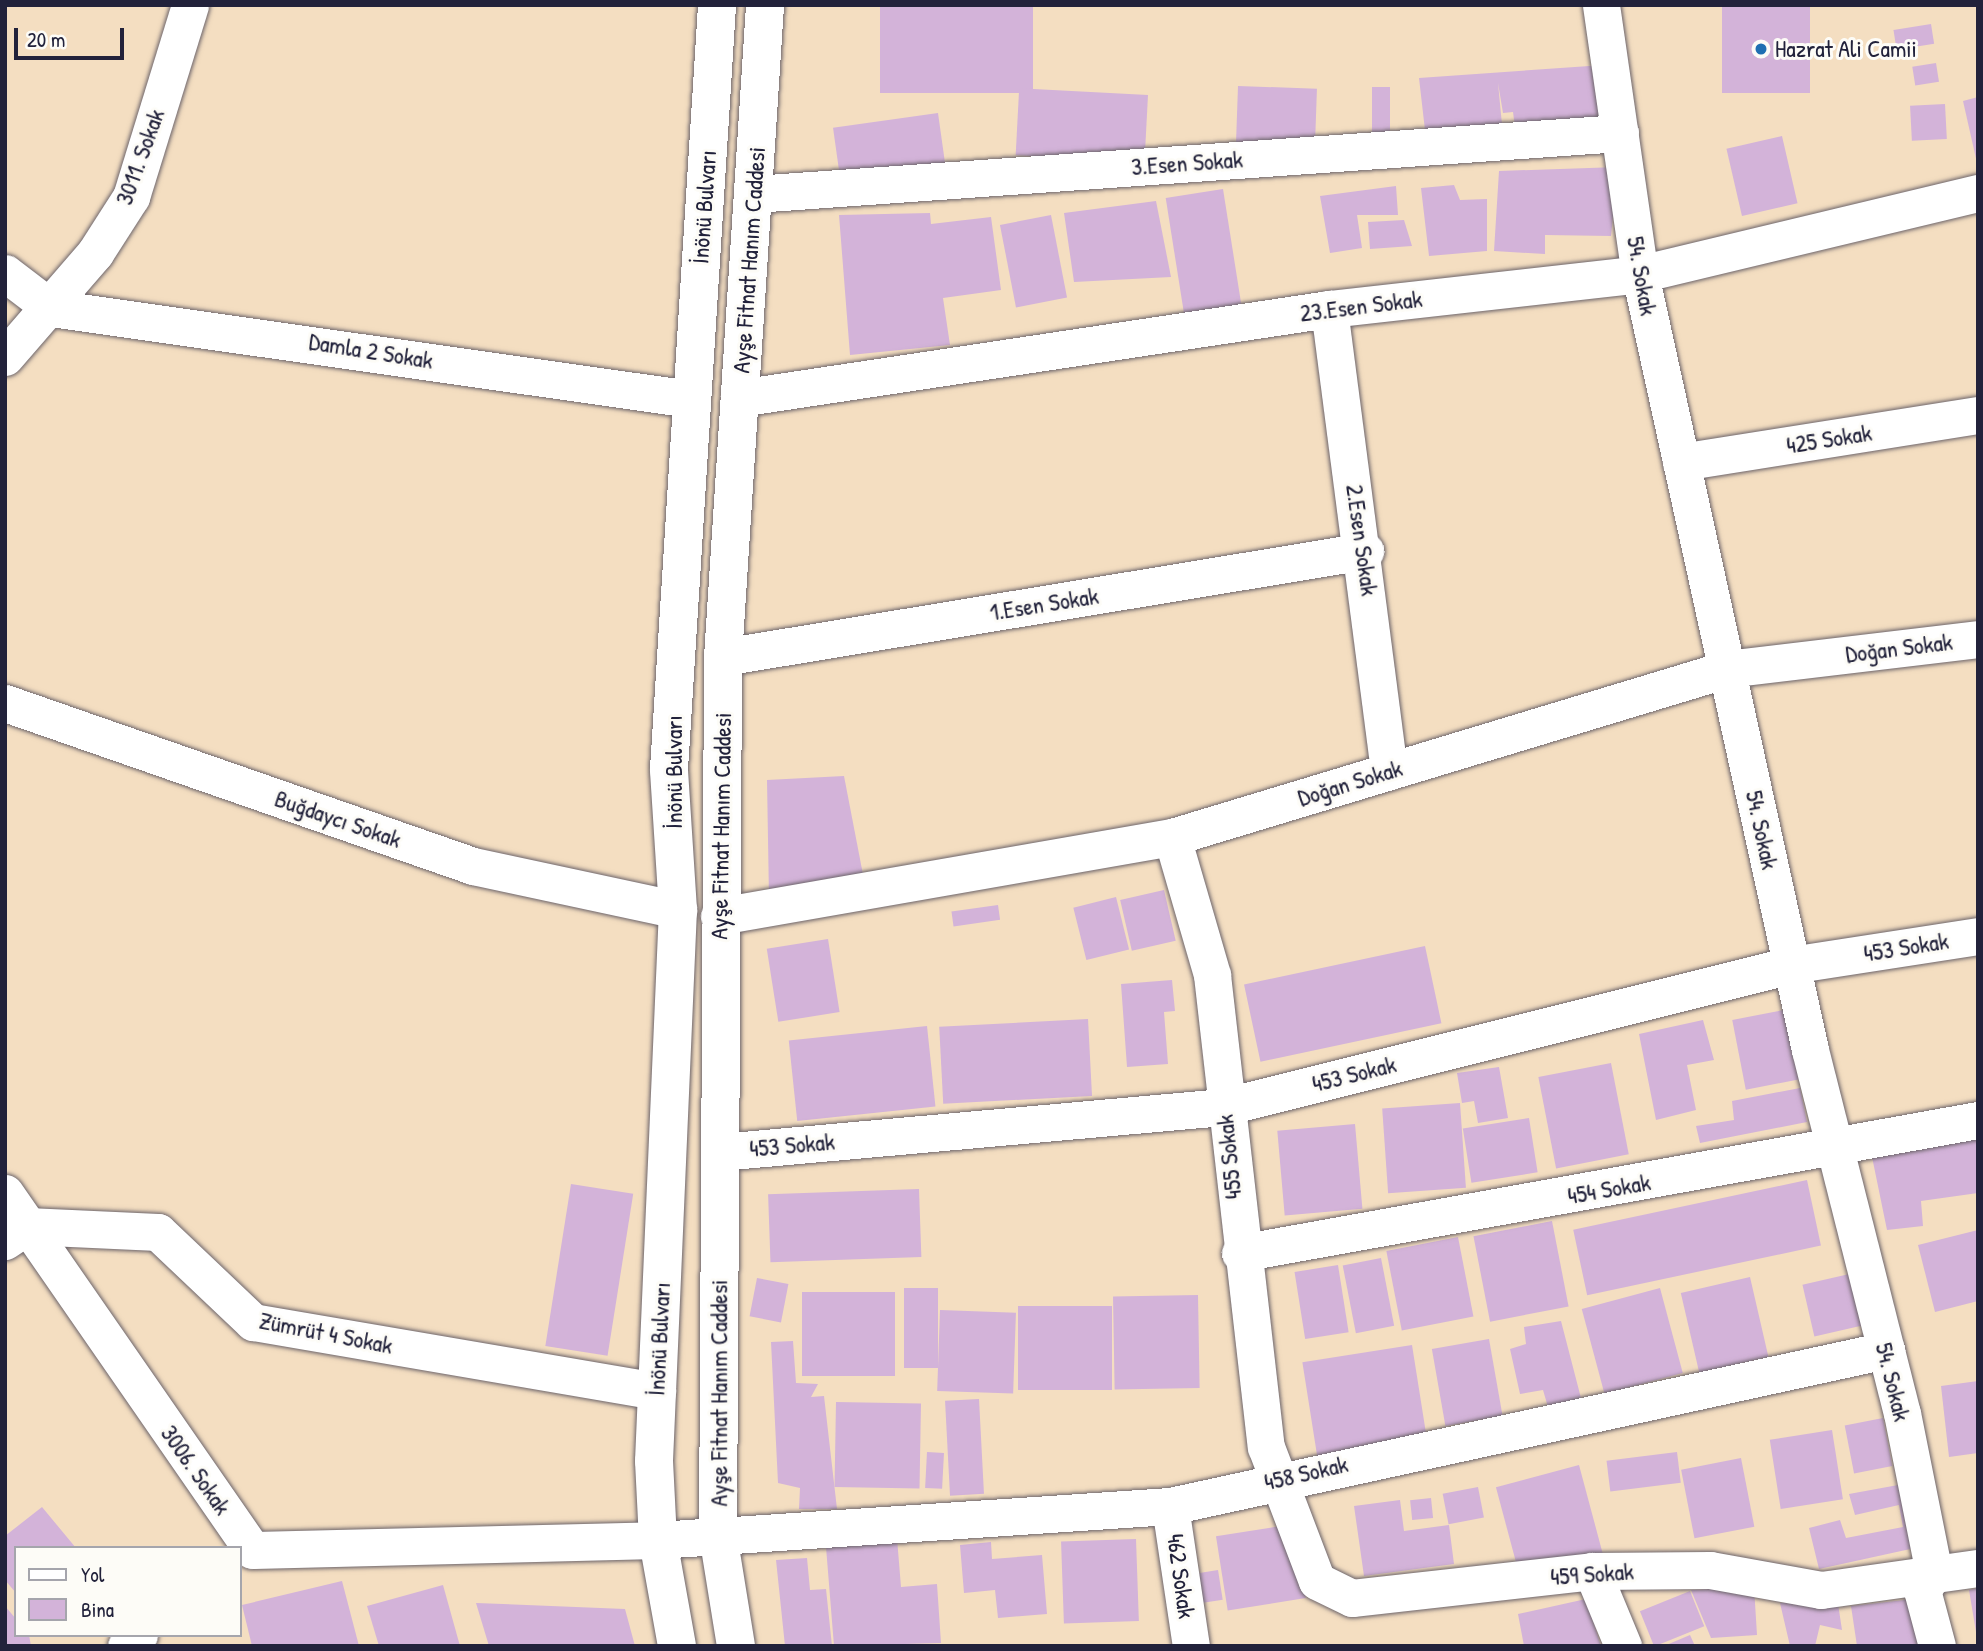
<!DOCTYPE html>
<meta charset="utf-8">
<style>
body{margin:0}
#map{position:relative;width:1983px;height:1651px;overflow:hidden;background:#f4dec1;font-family:"Patrick Hand",sans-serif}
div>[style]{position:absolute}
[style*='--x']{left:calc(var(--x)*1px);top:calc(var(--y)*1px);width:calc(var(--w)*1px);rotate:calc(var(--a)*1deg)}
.building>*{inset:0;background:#d3b3d9;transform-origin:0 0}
.roads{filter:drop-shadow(0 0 2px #6c646a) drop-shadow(0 0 2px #6c646a)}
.street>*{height:37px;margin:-18.5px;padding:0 18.5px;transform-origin:18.5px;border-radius:18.5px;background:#fff}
.secondary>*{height:38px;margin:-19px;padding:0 19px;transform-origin:19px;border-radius:19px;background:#fff}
.dots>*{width:19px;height:19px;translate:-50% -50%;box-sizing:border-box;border:4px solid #fdfcf7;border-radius:50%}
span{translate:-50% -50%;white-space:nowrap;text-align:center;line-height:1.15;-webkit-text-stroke:6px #fdfcf7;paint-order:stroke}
.poi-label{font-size:24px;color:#22223b}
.left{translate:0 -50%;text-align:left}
.street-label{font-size:24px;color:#22223b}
.frame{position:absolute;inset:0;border:7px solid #22223b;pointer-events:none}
.legend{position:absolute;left:14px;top:1546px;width:228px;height:91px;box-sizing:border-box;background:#fdfcf7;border:2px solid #a5a5ac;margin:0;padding:9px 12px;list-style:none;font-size:21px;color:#22223b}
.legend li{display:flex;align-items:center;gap:14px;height:35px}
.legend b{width:35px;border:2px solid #a5a5ac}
.scale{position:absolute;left:14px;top:28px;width:110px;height:32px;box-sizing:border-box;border:4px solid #22223b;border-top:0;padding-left:9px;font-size:21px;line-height:24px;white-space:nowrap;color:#22223b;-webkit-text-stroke:5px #fdfcf7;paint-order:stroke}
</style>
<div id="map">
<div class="building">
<i style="left:880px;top:5px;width:153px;height:88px"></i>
<i style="left:1722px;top:5px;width:88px;height:88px"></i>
<i style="left:1931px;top:24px;width:20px;height:38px;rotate:81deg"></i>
<i style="left:1936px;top:63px;width:19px;height:24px;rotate:81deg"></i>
<i style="clip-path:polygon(1604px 65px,1614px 129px,1516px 135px,1513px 112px,1503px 113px,1498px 83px,1503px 135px,1426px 139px,1419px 78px)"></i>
<i style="left:1238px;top:86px;width:79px;height:57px;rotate:2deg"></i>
<i style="left:1372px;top:87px;width:18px;height:54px"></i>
<i style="left:1148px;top:95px;width:67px;height:129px;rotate:93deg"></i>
<i style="clip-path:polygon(1978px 97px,1978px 163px,1977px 163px,1963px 101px)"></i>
<i style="left:1945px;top:104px;width:35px;height:35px;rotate:87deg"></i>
<i style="left:938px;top:113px;width:62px;height:106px;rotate:82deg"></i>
<i style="left:1782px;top:136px;width:69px;height:57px;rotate:77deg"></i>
<i style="clip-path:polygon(1618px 167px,1611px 236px,1545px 235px,1545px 254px,1494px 251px,1499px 171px)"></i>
<i style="clip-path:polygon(1454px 185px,1460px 200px,1487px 199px,1487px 251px,1429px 256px,1421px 188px)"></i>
<i style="clip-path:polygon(1396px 186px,1398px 215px,1357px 215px,1362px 248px,1330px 253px,1320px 196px)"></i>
<i style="left:1223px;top:189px;width:118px;height:58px;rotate:81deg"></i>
<i style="clip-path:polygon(1156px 201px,1171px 277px,1074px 282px,1064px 213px)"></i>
<i style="clip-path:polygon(930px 213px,931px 224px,991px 217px,1001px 290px,943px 298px,950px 345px,850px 355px,839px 215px)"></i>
<i style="left:1051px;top:215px;width:84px;height:52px;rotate:79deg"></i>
<i style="clip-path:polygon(1404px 220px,1412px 246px,1370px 249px,1368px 222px)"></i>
<i style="clip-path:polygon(844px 776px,865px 885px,769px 898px,767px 780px)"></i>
<i style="left:1164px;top:890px;width:52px;height:45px;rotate:77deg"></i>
<i style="left:1116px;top:897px;width:54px;height:44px;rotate:76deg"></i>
<i style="left:998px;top:905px;width:15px;height:47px;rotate:82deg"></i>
<i style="left:828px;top:939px;width:74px;height:62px;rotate:81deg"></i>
<i style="left:1425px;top:946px;width:79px;height:185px;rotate:78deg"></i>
<i style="clip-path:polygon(1172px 980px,1175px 1011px,1164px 1012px,1168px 1064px,1127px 1067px,1121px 984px)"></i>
<i style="left:1799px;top:1007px;width:71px;height:68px;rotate:79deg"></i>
<i style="left:1088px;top:1019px;width:77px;height:149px;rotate:87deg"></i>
<i style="clip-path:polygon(1703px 1020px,1714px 1060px,1687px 1065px,1696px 1110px,1656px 1120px,1639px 1034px)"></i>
<i style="left:927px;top:1026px;width:81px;height:139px;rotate:84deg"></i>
<i style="left:1611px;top:1063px;width:93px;height:74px;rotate:79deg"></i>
<i style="clip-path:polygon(1499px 1067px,1508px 1118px,1478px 1123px,1474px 1101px,1462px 1103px,1457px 1073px)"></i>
<i style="clip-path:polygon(1800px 1088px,1807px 1122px,1700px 1143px,1696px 1126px,1734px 1120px,1732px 1101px)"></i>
<i style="left:1460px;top:1103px;width:85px;height:78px;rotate:86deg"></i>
<i style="left:1529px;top:1118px;width:55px;height:67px;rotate:81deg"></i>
<i style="left:1355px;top:1124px;width:85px;height:78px;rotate:85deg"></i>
<i style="clip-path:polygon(1978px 1132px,1978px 1193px,1921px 1201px,1923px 1226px,1887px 1230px,1871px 1152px)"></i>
<i style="left:1807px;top:1180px;width:67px;height:239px;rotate:78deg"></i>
<i style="left:571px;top:1184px;width:63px;height:164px;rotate:9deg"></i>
<i style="left:919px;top:1189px;width:68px;height:151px;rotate:88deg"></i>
<i style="left:1552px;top:1221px;width:87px;height:80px;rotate:79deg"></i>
<i style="clip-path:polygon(1978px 1230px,1978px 1301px,1935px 1312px,1918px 1245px)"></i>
<i style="left:1458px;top:1237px;width:81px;height:73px;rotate:79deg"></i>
<i style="left:1381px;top:1258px;width:69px;height:39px;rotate:79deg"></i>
<i style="left:1338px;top:1265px;width:68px;height:44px;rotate:81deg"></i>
<i style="left:1858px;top:1272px;width:53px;height:57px;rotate:77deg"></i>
<i style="left:1750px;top:1277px;width:82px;height:71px;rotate:77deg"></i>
<i style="left:757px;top:1278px;width:32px;height:39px;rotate:11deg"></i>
<i style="left:904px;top:1288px;width:34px;height:80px"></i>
<i style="left:1660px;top:1288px;width:88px;height:81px;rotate:75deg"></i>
<i style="left:802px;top:1292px;width:93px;height:84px"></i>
<i style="left:1198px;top:1295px;width:93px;height:85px;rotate:89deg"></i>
<i style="left:1018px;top:1306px;width:94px;height:84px"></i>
<i style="left:940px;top:1310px;width:76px;height:81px;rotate:2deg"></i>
<i style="clip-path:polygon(1561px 1321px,1582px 1402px,1548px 1407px,1543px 1390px,1520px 1394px,1510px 1349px,1526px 1344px,1524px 1327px)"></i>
<i style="left:1489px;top:1339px;width:78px;height:58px;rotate:80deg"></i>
<i style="clip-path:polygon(793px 1341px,796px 1383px,818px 1384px,811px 1397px,824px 1396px,837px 1509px,799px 1509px,800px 1488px,778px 1483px,771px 1342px)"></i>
<i style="left:1412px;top:1345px;width:97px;height:111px;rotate:81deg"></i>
<i style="clip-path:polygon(1978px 1381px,1978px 1453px,1949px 1457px,1941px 1386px)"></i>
<i style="left:979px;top:1399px;width:95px;height:34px;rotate:87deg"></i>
<i style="left:836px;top:1402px;width:85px;height:85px;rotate:1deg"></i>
<i style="left:1883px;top:1418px;width:49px;height:39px;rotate:79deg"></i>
<i style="left:1832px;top:1430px;width:70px;height:63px;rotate:81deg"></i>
<i style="left:927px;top:1452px;width:17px;height:36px;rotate:3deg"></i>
<i style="left:1677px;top:1452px;width:31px;height:71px;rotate:83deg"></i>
<i style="left:1741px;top:1458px;width:70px;height:61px;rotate:79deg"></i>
<i style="left:1579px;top:1465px;width:91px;height:86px;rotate:75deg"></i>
<i style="clip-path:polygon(1909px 1483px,1924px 1546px,1819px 1569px,1809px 1528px,1840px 1520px,1846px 1538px,1903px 1527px,1899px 1505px,1855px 1515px,1849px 1494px)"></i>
<i style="left:1478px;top:1487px;width:31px;height:36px;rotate:79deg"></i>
<i style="left:1431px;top:1498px;width:20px;height:21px;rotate:84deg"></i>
<i style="clip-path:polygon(1400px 1500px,1404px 1531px,1449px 1525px,1454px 1564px,1364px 1576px,1354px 1506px)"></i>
<i style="clip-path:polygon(42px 1507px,76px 1548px,16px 1548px,16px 1593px,5px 1580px,5px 1536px)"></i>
<i style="left:1294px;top:1524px;width:75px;height:79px;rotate:81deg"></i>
<i style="clip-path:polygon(897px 1538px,901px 1587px,937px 1584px,941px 1643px,834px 1646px,826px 1547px)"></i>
<i style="left:1136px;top:1539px;width:82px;height:75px;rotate:88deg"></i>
<i style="clip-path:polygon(991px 1542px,992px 1559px,1042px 1555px,1047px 1614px,998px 1618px,995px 1590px,964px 1593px,960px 1545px)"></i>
<i style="clip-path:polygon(807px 1558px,810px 1590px,826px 1589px,832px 1646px,785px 1646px,776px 1560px)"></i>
<i style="left:1218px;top:1570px;width:30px;height:36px;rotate:81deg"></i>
<i style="clip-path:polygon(342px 1581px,359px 1646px,252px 1646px,242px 1605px)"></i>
<i style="clip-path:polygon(443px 1585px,460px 1646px,379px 1646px,367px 1606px)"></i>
<i style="clip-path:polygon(1754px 1587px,1757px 1635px,1711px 1638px,1691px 1590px)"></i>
<i style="clip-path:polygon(1978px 1588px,1978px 1631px,1976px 1632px,1969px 1590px)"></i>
<i style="left:1690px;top:1591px;width:38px;height:54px;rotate:68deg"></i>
<i style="clip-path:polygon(1837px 1597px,1842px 1630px,1820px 1625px,1815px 1646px,1790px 1646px,1780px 1603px)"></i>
<i style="clip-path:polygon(1922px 1598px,1930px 1646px,1857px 1646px,1851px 1606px)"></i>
<i style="clip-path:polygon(1586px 1599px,1601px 1646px,1524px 1646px,1518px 1614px)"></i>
<i style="clip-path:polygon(476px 1603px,625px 1609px,635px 1646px,489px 1646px)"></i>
<i style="clip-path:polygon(5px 1606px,16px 1619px,16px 1635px,29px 1635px,31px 1646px,5px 1646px)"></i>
<i style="clip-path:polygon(1690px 1635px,1695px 1646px,1664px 1646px)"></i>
</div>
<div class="roads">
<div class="street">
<i style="--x:1601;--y:5;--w:272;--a:81.8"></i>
<i style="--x:1640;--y:274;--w:794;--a:77.64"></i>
<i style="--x:1810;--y:1050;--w:374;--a:75.8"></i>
<i style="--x:1902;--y:1413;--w:163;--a:78.7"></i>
<i style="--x:1934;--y:1573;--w:21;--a:125"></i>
<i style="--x:1922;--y:1590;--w:58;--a:75"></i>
<i style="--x:754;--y:194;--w:868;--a:-4.03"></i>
<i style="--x:5;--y:273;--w:58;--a:37.3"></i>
<i style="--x:51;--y:308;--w:645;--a:8.1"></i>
<i style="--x:1329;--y:309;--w:466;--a:82.6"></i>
<i style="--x:5;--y:357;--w:138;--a:-49.1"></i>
<i style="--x:95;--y:253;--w:67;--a:-57.3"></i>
<i style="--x:131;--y:197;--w:201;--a:-72.9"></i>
<i style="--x:739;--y:398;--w:597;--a:-8.58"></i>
<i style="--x:1329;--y:309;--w:313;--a:-6.4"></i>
<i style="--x:1640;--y:274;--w:348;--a:-13.5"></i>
<i style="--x:1681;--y:462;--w:301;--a:-9"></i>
<i style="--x:723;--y:657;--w:651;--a:-9.38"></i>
<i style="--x:5;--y:703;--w:496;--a:19.2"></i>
<i style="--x:473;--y:866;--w:210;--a:12.1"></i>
<i style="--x:1172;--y:837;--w:144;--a:73.8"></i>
<i style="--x:1212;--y:975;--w:475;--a:83.5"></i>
<i style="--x:1266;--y:1447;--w:143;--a:69.2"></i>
<i style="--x:1317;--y:1581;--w:39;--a:26"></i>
<i style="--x:1352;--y:1598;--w:242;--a:-6.4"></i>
<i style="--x:1592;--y:1571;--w:118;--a:-0.5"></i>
<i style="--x:1710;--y:1570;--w:113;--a:10.2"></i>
<i style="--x:1821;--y:1590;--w:159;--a:-8"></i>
<i style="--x:719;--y:916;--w:460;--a:-9.9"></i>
<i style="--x:1172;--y:837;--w:580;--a:-16.84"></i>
<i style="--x:1727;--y:669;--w:253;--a:-6.8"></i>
<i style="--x:720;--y:1152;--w:505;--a:-5.11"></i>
<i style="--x:1223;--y:1107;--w:585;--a:-14.04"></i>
<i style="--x:1791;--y:965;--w:189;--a:-8.8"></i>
<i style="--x:5;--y:1193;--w:434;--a:55.3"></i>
<i style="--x:252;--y:1550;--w:406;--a:-1.4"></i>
<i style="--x:658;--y:1540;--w:513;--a:-3.8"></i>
<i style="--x:1170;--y:1506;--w:733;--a:-12.29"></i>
<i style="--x:5;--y:1241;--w:27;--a:-34"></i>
<i style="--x:27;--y:1226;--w:131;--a:2.6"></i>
<i style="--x:158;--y:1232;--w:131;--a:43.5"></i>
<i style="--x:253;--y:1322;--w:410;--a:9.7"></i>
<i style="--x:1240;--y:1253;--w:750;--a:-10.22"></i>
<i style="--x:1170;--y:1506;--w:142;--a:81.5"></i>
<i style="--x:1592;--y:1571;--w:81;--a:67.5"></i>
<i style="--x:126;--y:1646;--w:17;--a:-40"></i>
</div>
<div class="secondary">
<i style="--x:677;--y:1646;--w:108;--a:-100.2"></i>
<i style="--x:658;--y:1540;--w:79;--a:-92.9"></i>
<i style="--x:654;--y:1461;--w:552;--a:-87.51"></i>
<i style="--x:678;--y:910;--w:141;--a:-93.7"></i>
<i style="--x:669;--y:769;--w:766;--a:-86.4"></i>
<i style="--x:736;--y:1646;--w:112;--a:-99.2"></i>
<i style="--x:718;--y:1535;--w:878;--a:-89.67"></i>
<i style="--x:723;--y:657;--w:653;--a:-86.31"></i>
</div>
</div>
<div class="dots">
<i style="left:1761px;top:49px;background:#1f6fb2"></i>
</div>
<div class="poi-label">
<span class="left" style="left:1775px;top:49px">Hazrat Ali Camii</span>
</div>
<div class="street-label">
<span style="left:140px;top:157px;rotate:-70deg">3011. Sokak</span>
<span style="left:1187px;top:163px;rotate:-4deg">3.Esen Sokak</span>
<span style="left:704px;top:207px;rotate:-86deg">İnönü Bulvarı</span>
<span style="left:749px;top:260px;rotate:-86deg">Ayşe Fitnat Hanım Caddesi</span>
<span style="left:1642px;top:276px;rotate:80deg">54. Sokak</span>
<span style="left:1361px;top:306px;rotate:-7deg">23.Esen Sokak</span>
<span style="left:371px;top:351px;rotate:9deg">Damla 2 Sokak</span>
<span style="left:1829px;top:439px;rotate:-9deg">425 Sokak</span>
<span style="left:1362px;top:540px;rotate:82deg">2.Esen Sokak</span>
<span style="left:1044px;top:604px;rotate:-9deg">1.Esen Sokak</span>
<span style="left:1899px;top:648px;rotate:-7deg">Doğan Sokak</span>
<span style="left:674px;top:772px;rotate:-90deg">İnönü Bulvarı</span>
<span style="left:1350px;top:783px;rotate:-17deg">Doğan Sokak</span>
<span style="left:338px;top:819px;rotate:19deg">Buğdaycı Sokak</span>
<span style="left:721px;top:826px;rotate:-89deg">Ayşe Fitnat Hanım Caddesi</span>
<span style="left:1762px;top:830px;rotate:78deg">54. Sokak</span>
<span style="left:1906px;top:947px;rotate:-9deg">453 Sokak</span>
<span style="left:1354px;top:1074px;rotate:-14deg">453 Sokak</span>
<span style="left:792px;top:1145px;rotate:-5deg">453 Sokak</span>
<span style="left:1229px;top:1157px;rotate:-96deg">455 Sokak</span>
<span style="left:1609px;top:1189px;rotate:-10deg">454 Sokak</span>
<span style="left:326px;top:1333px;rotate:11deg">Zümrüt 4 Sokak</span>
<span style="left:659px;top:1339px;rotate:-87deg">İnönü Bulvarı</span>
<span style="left:1893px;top:1382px;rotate:76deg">54. Sokak</span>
<span style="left:719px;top:1393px;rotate:-90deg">Ayşe Fitnat Hanım Caddesi</span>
<span style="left:196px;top:1470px;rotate:55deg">3006. Sokak</span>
<span style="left:1306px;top:1473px;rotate:-13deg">458 Sokak</span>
<span style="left:1592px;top:1574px;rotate:-4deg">459 Sokak</span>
<span style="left:1181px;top:1576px;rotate:82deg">462 Sokak</span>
</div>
<div class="frame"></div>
<ul class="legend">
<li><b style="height:9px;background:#fff"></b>Yol</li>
<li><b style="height:19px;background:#d3b3d9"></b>Bina</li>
</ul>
<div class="scale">20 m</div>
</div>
